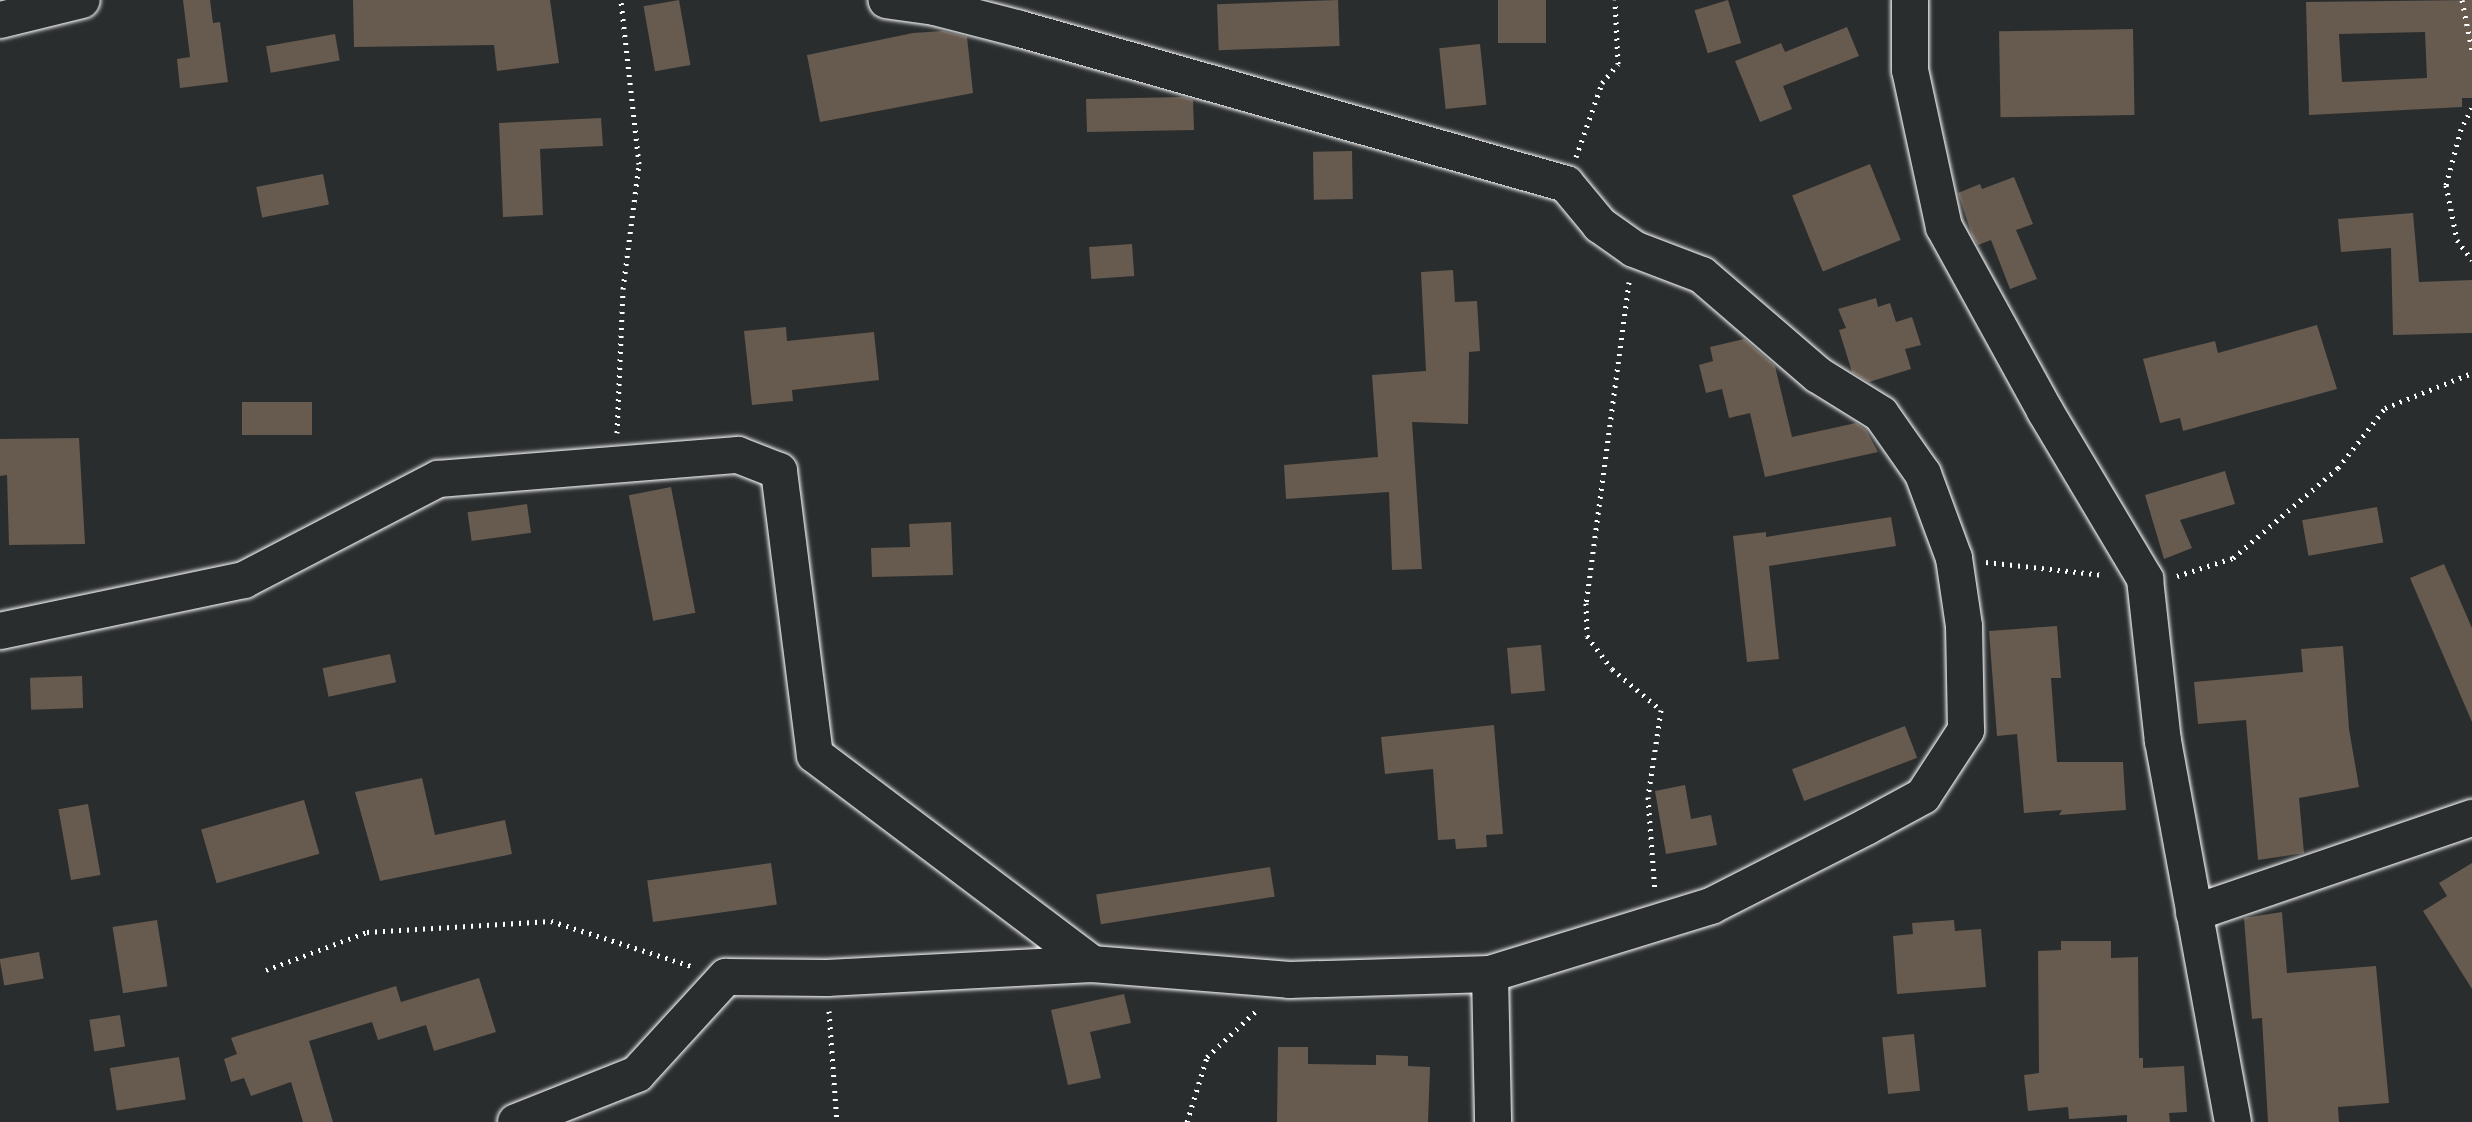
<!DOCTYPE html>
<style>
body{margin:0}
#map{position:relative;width:2472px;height:1122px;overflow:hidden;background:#2a2d2e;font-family:"Comic Neue",sans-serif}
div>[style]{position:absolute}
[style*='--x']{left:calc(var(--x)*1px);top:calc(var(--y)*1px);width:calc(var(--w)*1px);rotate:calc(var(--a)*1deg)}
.building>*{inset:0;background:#675a4e;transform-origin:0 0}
.path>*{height:5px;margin-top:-2.5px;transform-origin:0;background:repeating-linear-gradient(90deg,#fff 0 2px,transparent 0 8px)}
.roads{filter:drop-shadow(0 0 2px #fff) drop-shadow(0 0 2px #fff)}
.minor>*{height:36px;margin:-18px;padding:0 18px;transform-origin:18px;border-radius:18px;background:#2a2d2e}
span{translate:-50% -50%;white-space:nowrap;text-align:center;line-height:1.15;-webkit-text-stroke:8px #2a2d2e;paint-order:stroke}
</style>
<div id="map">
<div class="building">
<i style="clip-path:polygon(183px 0,210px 0,213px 23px,220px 22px,228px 82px,180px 88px,177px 59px,190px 57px)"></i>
<i style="clip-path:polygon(353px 0,550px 0,559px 63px,497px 71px,494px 45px,354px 47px)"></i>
<i style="left:679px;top:0;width:66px;height:36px;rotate:80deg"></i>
<i style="left:1338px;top:0;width:46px;height:121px;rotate:88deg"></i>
<i style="left:1498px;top:0;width:48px;height:43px"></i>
<i style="left:1728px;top:0;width:45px;height:35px;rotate:73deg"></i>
<i style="clip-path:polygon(evenodd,2472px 0,2472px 98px,2462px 98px,2462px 107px,2309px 115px,2306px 2px,2472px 0,2425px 32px,2427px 78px,2342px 82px,2339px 34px,2425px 32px)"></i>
<i style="clip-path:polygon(1847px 27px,1859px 56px,1783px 86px,1792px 109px,1760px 122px,1735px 61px,1781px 43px,1785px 52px)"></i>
<i style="left:2133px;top:29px;width:86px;height:134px;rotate:89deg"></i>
<i style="clip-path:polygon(943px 31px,967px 37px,973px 93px,820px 122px,807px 55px,913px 33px)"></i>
<i style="left:335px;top:34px;width:27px;height:70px;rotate:80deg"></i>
<i style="left:1480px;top:44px;width:61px;height:41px;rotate:84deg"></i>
<i style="clip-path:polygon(1183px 97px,1193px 100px,1194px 130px,1087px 132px,1086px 99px)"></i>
<i style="clip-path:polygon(601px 118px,603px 146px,540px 149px,543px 215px,503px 217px,499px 123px)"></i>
<i style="left:1352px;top:151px;width:48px;height:39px;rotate:89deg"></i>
<i style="left:1870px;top:164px;width:82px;height:84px;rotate:68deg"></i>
<i style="left:323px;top:174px;width:31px;height:68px;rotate:79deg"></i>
<i style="clip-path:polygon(2014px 177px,2033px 224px,2016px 230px,2037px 279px,2010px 289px,1991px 240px,1978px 245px,1972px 235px,1958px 193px,1980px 184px,1982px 189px)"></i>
<i style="clip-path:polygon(2413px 213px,2419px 282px,2472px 280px,2472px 333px,2393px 335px,2391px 248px,2341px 252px,2338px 219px)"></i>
<i style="left:1132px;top:244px;width:32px;height:43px;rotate:86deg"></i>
<i style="clip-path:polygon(1453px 270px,1455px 302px,1477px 301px,1480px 351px,1469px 352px,1468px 424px,1412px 422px,1422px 569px,1392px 570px,1389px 492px,1286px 499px,1284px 465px,1378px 457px,1372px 375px,1426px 371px,1421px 272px)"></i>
<i style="clip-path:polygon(1876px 298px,1878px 307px,1890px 303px,1896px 322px,1912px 317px,1921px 345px,1905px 349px,1911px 369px,1869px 382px,1852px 372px,1839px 330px,1846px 328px,1838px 309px)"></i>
<i style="clip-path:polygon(2317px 325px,2337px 389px,2183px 431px,2180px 418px,2160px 423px,2143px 359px,2215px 341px,2218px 353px)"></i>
<i style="clip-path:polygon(786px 327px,787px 341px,874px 332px,879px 380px,792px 390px,793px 401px,752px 405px,744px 331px)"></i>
<i style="clip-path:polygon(1744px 339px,1775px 366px,1792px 437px,1856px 423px,1866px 430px,1878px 452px,1765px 477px,1750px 413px,1729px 418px,1722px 389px,1706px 393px,1699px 365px,1713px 361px,1710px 347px)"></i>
<i style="left:312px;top:402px;width:33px;height:70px;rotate:90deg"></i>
<i style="clip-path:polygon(79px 438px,85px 544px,9px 545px,7px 475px,0 476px,0 439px)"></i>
<i style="clip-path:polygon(2225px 471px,2235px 504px,2180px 520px,2192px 548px,2164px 559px,2145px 495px)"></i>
<i style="left:671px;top:487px;width:128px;height:43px;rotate:79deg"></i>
<i style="left:527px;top:504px;width:29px;height:60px;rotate:82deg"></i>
<i style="left:2377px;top:507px;width:36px;height:76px;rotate:80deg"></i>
<i style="clip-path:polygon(1891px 517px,1896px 546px,1769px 566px,1779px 659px,1747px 662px,1733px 536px,1766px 532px,1766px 537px)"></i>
<i style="clip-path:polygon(951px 522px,953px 575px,872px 577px,871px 548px,910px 547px,909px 524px)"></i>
<i style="clip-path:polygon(2444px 564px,2472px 628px,2472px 722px,2410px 578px)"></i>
<i style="clip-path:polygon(2057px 626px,2061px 678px,2051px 678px,2057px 762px,2123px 762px,2126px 810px,2059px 815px,2062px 810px,2024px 813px,2017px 734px,1997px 736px,1989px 631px)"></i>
<i style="left:1541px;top:645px;width:46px;height:34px;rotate:85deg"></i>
<i style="clip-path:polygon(2343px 646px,2349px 729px,2359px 787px,2299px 798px,2304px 853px,2258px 860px,2246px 720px,2198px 724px,2194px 682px,2303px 672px,2301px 649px)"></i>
<i style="left:390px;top:654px;width:29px;height:69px;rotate:78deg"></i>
<i style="left:82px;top:676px;width:32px;height:52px;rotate:88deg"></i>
<i style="clip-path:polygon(1494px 725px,1503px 834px,1486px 835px,1487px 847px,1456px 849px,1455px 839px,1438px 840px,1433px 769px,1385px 774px,1381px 737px)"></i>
<i style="left:1905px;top:726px;width:34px;height:121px;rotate:69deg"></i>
<i style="clip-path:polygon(422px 778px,435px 835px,505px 820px,512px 854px,380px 881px,355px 792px)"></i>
<i style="clip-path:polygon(1685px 785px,1691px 819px,1711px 815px,1717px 845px,1666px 854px,1655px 791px)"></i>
<i style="left:304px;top:800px;width:56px;height:107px;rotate:74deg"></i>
<i style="left:88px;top:804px;width:72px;height:30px;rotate:80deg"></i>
<i style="left:771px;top:863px;width:42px;height:125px;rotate:82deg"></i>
<i style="clip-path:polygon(2472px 863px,2472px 989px,2423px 911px,2447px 896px,2439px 883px)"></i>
<i style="left:1270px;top:867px;width:30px;height:176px;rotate:81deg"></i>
<i style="clip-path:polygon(2282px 912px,2287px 973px,2376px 966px,2389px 1103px,2338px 1107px,2339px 1122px,2268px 1122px,2262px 1018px,2252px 1019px,2244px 918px)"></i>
<i style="left:157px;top:920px;width:67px;height:45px;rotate:81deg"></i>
<i style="clip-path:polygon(1954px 920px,1955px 931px,1981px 929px,1986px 987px,1897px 994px,1893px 936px,1913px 934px,1912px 923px)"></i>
<i style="clip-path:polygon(2061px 941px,2111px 941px,2111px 958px,2138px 957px,2139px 1058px,2143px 1058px,2143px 1068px,2184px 1066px,2187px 1112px,2169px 1113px,2170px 1122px,2127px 1122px,2127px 1115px,2069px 1119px,2068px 1107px,2028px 1111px,2024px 1075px,2039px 1073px,2038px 951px,2061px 950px)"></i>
<i style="left:39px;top:952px;width:27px;height:40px;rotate:80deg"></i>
<i style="clip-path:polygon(479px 978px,496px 1032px,434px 1051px,426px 1025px,378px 1040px,372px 1022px,309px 1041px,333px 1122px,303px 1122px,291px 1082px,251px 1096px,244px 1078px,231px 1082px,224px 1059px,237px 1054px,231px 1038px,396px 986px,401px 1002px)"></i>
<i style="clip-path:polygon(1124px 994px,1131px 1023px,1090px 1032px,1101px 1078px,1068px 1085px,1051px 1010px)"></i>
<i style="left:120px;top:1015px;width:32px;height:31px;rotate:81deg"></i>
<i style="left:1914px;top:1034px;width:57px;height:32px;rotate:84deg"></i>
<i style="clip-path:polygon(1278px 1047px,1308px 1047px,1308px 1064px,1376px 1065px,1376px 1055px,1408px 1056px,1408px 1066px,1430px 1067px,1428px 1122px,1277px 1122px)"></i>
<i style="left:179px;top:1057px;width:43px;height:70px;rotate:81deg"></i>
</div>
<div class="path">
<i style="--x:2462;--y:0;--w:51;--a:78.7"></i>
<i style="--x:2472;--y:108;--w:24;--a:118"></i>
<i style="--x:2461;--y:129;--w:58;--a:105"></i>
<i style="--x:2446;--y:185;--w:56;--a:78.7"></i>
<i style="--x:2457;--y:240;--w:25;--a:53"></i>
<i style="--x:1576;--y:157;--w:78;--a:-70.6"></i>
<i style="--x:1602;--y:83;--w:25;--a:-50"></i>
<i style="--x:1618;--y:64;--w:64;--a:-92.7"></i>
<i style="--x:1629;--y:282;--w:324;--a:97.6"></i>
<i style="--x:1586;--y:603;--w:33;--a:88"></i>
<i style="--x:1587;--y:636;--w:41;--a:52.9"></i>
<i style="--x:1612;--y:669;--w:64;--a:39.9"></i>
<i style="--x:1661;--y:710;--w:88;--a:98.5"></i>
<i style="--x:1648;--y:797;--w:95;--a:85.8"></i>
<i style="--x:617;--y:433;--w:144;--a:-87.6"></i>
<i style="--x:623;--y:289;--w:126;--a:-82.7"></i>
<i style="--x:639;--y:164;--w:165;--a:-96.3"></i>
<i style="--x:1986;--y:562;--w:118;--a:6.3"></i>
<i style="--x:2177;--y:576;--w:59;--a:-17.8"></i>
<i style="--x:2233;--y:558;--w:138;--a:-40.6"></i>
<i style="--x:2338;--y:468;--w:76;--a:-51.9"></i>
<i style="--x:2385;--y:408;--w:94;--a:-21.9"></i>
<i style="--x:266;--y:970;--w:108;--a:-20.6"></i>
<i style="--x:367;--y:932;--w:184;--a:-3.4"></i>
<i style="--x:551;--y:921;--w:150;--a:17.8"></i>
<i style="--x:829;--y:1011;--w:111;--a:85.9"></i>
<i style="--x:1187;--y:1122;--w:68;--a:-72.9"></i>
<i style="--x:1207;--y:1057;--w:67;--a:-43.2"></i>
</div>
<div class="roads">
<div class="minor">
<i style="--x:1910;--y:0;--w:70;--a:90"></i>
<i style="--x:1910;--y:70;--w:161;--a:77.8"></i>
<i style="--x:1944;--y:227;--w:210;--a:61.2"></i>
<i style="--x:2045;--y:411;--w:196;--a:59.2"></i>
<i style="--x:2145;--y:579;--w:163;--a:83.7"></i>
<i style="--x:2163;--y:741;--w:387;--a:79.6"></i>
<i style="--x:0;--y:20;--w:84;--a:-13.7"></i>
<i style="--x:0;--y:631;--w:249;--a:-11.8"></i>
<i style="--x:244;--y:580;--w:219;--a:-27.5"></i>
<i style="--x:438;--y:479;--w:301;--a:-4.6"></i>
<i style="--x:738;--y:455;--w:44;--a:21.3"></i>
<i style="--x:779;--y:471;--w:286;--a:82.8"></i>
<i style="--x:815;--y:755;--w:347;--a:37"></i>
<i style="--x:2194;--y:913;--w:294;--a:-18.9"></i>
<i style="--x:1490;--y:974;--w:148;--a:88.8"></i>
<i style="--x:516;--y:1122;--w:130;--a:-21.6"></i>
<i style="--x:637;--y:1074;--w:132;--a:-47.5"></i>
<i style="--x:726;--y:977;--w:101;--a:0.6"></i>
<i style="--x:827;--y:978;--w:265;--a:-3"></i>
<i style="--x:1092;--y:964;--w:198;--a:4.6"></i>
<i style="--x:1289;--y:980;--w:201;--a:-1.7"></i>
<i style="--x:1490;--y:974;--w:231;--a:-17.1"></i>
<i style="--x:1711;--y:906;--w:174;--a:-27"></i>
<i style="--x:1866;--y:827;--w:65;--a:-28.5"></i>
<i style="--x:1923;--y:796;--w:79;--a:-56.9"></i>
<i style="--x:1966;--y:730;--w:104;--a:-91.1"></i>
<i style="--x:1964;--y:626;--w:69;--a:-98.4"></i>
<i style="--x:1954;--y:558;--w:90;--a:-110.3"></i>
<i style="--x:1923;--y:474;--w:73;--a:-125"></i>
<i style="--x:1881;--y:414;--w:74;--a:-148.2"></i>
<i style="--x:1818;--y:375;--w:153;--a:-139.2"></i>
<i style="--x:1702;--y:275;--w:73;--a:-159.1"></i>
<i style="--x:1634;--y:249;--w:42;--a:-144.8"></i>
<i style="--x:1600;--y:225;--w:53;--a:-129.7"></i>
<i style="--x:1566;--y:184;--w:568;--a:-164.15"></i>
<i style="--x:1020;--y:29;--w:88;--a:-165.5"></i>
<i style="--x:935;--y:7;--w:49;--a:-171.9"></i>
</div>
</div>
</div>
